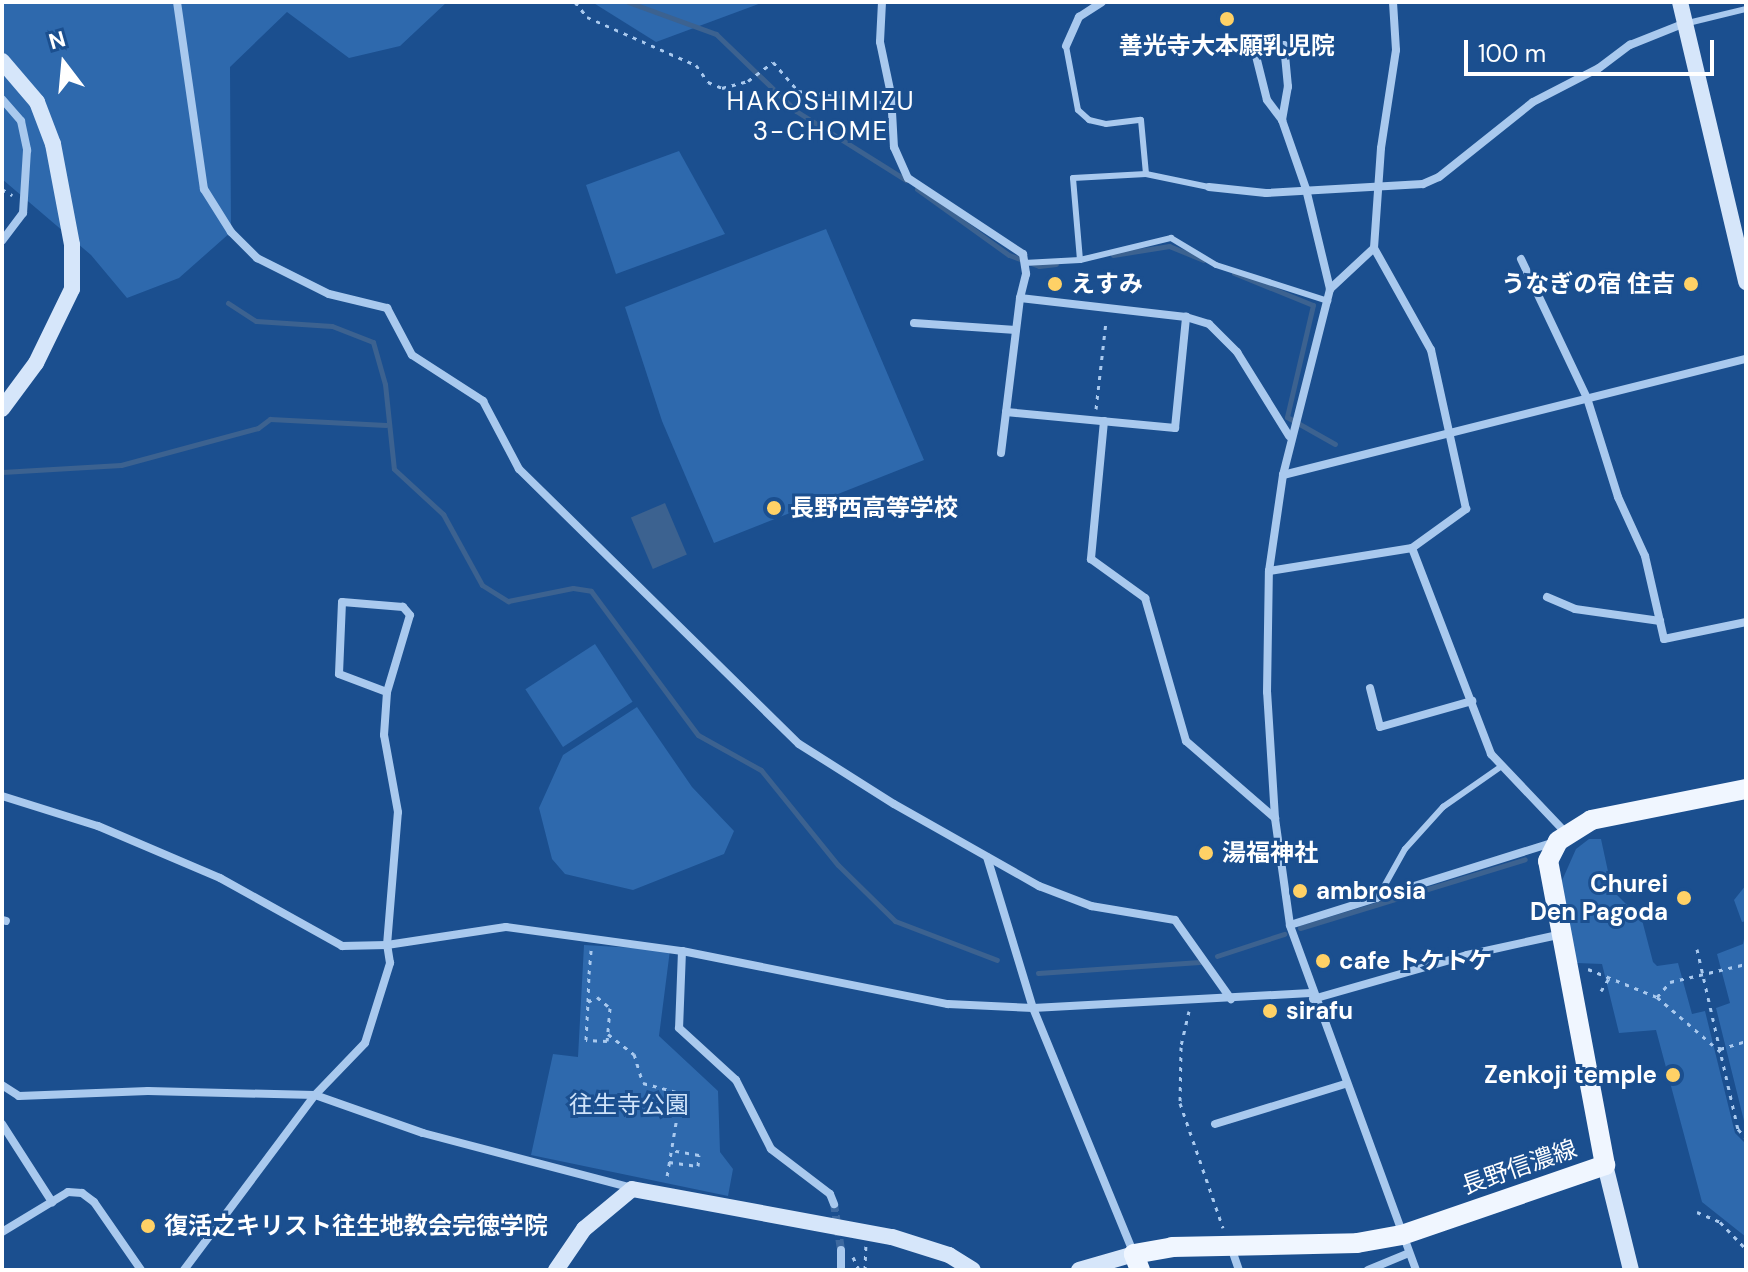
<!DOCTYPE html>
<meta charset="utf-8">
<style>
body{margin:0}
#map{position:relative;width:1748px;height:1272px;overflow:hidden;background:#1b4f8f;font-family:"DM Sans","Noto Sans JP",sans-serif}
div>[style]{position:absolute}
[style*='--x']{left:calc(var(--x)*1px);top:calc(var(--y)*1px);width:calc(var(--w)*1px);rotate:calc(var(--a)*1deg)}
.green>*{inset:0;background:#2e69ad;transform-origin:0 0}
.water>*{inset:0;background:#3c6290;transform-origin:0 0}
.stream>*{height:5px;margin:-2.5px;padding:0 2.5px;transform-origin:2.5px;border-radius:2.5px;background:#3c6290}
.street-tunnel>*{height:8px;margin-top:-4px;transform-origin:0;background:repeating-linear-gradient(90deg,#3d69a0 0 8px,transparent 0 12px)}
.path>*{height:3px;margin-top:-1.5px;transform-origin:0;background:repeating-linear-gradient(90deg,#a9c9ee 0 4px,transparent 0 10px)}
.lane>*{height:6px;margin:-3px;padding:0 3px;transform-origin:3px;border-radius:3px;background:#a9c9ee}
.street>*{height:8px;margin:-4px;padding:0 4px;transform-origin:4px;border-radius:4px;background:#a9c9ee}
.secondary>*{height:16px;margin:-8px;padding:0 8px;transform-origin:8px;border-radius:8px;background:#d6e6fa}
.primary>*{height:20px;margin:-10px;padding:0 10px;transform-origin:10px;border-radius:10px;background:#f0f6ff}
.dots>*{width:22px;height:22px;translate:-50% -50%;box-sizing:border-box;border:4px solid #1b4f8f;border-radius:50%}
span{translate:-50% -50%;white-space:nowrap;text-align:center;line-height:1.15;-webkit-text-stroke:6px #1b4f8f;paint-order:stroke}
.poi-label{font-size:24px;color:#fff;font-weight:700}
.left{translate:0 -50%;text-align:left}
.right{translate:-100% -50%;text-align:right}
.park-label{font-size:24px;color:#cfe3fa}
.street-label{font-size:24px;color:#fff}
.neighbourhood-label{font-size:26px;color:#fff;letter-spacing:2px}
.frame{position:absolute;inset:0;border:4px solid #fff;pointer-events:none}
.north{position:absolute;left:24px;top:24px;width:80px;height:80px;-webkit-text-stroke:6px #1b4f8f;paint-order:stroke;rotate:344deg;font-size:22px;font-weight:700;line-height:32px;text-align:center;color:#fff}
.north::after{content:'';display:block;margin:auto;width:28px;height:36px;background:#fff;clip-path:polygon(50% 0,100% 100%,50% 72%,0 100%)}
.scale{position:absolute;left:1464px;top:40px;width:250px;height:36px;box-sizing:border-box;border:4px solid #fff;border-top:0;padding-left:10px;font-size:24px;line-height:28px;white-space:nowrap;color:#fff;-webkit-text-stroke:6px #1b4f8f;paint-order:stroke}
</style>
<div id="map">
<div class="green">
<i style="clip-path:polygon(2px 2px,447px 2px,400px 46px,349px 58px,287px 12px,230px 67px,231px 232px,179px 278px,127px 298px,91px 255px,2px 179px)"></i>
<i style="clip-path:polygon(592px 2px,764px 2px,656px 42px)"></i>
<i style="clip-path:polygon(679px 151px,725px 234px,616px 274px,586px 185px)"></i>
<i style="clip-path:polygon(826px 229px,924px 460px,714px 543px,662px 421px,625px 307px)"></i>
<i style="left:595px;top:644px;width:69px;height:83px;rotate:57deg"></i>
<i style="clip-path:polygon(637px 707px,692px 787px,734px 831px,724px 854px,633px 890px,565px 874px,552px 859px,539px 808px,563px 755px)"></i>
<i style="clip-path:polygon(1589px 839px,1601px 839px,1612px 890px,1642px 920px,1653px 962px,1657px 966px,1678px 963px,1692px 1014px,1705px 1011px,1735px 1133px,1746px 1144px,1746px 1237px,1702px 1202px,1656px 1030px,1619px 1033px,1602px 964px,1577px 963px,1560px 885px,1576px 849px)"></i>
<i style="clip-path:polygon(1746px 885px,1746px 921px,1742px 922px,1734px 900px)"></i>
<i style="clip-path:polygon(1746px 928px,1746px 1129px,1716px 1008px,1730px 1003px,1717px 954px,1743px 944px)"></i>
<i style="clip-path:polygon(584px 945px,670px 950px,659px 1036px,718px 1091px,720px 1152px,733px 1169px,728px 1196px,531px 1155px,553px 1054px,578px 1057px)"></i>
</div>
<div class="water">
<i style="left:665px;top:503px;width:56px;height:37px;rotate:67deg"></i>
</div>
<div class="stream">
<i style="--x:628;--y:2;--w:94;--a:20"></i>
<i style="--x:716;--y:34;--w:111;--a:43.9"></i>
<i style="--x:796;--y:111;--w:130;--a:32.1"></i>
<i style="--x:917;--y:189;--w:113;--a:35.7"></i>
<i style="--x:1009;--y:255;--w:32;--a:20"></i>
<i style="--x:1039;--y:266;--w:17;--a:-7"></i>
<i style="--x:1113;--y:255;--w:57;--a:-9.1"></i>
<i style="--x:1169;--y:246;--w:37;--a:22"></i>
<i style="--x:1234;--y:273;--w:85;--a:22.1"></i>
<i style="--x:1313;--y:305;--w:115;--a:103.1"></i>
<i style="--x:1287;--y:417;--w:55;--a:29.4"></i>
<i style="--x:228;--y:303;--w:33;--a:33"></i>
<i style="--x:256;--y:321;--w:76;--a:3.8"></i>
<i style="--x:332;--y:326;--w:44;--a:21.3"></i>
<i style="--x:373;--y:342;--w:44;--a:74.1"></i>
<i style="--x:385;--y:384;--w:85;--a:84"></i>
<i style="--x:394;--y:469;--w:67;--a:42.6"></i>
<i style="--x:443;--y:514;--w:81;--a:61.2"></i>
<i style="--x:482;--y:585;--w:31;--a:32"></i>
<i style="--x:508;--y:601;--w:66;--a:-11.3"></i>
<i style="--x:573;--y:588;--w:18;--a:9"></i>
<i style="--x:591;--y:591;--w:179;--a:53.4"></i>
<i style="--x:698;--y:735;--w:72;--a:29.1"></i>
<i style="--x:761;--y:770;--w:122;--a:51"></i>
<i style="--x:838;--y:865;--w:80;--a:44.5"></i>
<i style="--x:895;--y:921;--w:109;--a:20.9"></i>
<i style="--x:2;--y:472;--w:119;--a:-3.4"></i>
<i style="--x:121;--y:465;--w:142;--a:-15.1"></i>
<i style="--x:258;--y:428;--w:15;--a:-37"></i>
<i style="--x:270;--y:419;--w:116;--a:3"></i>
<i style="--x:1300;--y:928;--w:235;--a:-17"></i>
<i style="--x:1217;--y:956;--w:71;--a:-18.2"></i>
<i style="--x:1038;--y:973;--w:162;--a:-3.9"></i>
</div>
<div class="street-tunnel">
<i style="--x:834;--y:1204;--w:47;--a:81.3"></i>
</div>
<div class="path">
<i style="--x:575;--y:2;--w:19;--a:51"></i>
<i style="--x:587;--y:17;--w:119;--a:23.8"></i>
<i style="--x:696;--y:65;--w:21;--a:55"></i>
<i style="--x:708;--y:82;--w:15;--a:23"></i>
<i style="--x:722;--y:88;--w:27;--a:-15"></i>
<i style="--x:748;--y:81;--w:31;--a:-37"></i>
<i style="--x:773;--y:62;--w:38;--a:49"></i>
<i style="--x:798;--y:91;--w:84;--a:7.5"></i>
<i style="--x:2;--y:189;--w:12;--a:31"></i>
<i style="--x:1096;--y:409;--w:89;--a:-83.5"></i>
<i style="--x:1697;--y:949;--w:185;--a:77.2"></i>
<i style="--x:1738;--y:1129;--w:12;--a:48"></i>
<i style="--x:1588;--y:969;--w:74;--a:22.1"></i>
<i style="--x:1657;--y:997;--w:84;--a:40.7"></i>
<i style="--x:1601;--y:991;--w:19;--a:-58"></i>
<i style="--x:1657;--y:997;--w:20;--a:-49"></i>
<i style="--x:1670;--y:982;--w:78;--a:-13.3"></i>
<i style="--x:588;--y:1002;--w:10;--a:-29"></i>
<i style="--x:597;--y:997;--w:17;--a:40"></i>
<i style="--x:610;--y:1008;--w:33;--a:95"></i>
<i style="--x:607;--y:1041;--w:21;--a:-177"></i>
<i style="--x:586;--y:1040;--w:38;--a:-87"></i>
<i style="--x:588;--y:1002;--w:28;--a:-88"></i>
<i style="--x:589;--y:974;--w:24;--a:-85"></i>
<i style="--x:1189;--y:1011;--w:37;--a:103"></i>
<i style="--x:1181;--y:1047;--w:56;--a:91"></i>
<i style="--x:1180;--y:1103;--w:132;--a:71"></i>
<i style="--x:608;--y:1034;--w:33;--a:38"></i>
<i style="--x:634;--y:1054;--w:30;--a:73"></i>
<i style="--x:643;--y:1083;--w:39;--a:15"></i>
<i style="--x:681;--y:1093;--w:85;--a:99.5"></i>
<i style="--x:1720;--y:1049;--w:27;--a:-17"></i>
<i style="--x:669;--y:1162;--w:29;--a:8"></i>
<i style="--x:698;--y:1166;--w:11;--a:-85"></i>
<i style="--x:699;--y:1155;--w:28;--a:-170"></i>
<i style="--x:1697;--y:1212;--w:25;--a:23"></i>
<i style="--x:1720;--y:1222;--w:37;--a:46"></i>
<i style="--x:853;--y:1257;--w:14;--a:65"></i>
<i style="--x:865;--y:1270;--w:24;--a:-88"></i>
</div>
<div class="lane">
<i style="--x:1688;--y:23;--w:60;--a:-13.6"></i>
<i style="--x:1066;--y:46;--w:65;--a:79.4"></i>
<i style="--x:1078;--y:110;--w:15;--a:42"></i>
<i style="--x:1089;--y:120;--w:17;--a:13"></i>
<i style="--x:1106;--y:124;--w:35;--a:-7"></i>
<i style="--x:1141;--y:120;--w:54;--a:84.7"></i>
<i style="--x:1080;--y:260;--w:82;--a:-94.9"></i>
<i style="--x:1073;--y:178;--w:73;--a:-3.1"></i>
<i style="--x:1146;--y:174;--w:64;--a:11.7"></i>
<i style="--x:1024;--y:263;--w:56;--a:-3.1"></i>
<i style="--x:1080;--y:260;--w:94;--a:-13.6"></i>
<i style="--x:1171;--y:238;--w:52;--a:31"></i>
<i style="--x:1216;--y:265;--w:118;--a:17.8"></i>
<i style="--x:1377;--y:899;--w:57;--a:-60.8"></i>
<i style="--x:1405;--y:849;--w:57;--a:-47.9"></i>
<i style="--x:1443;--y:807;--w:68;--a:-34.9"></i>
</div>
<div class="street">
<i style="--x:177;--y:2;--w:189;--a:81.8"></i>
<i style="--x:204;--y:189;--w:51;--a:57.9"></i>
<i style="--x:231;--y:232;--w:37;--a:45"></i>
<i style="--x:257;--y:258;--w:80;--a:26.6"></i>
<i style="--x:329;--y:294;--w:60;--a:13.6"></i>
<i style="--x:387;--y:308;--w:53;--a:62"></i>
<i style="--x:412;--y:355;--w:85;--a:32.9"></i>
<i style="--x:483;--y:401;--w:77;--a:62.1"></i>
<i style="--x:519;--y:469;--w:392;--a:44.5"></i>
<i style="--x:799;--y:744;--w:112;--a:32.3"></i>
<i style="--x:894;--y:804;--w:167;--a:29.5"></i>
<i style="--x:1039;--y:886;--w:56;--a:21"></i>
<i style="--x:1091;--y:906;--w:85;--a:9.5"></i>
<i style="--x:1175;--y:920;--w:97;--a:54.7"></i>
<i style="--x:882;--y:2;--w:40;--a:92.9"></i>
<i style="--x:880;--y:42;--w:53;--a:78.1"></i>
<i style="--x:891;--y:94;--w:53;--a:86.8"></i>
<i style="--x:894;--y:147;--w:34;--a:66"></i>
<i style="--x:908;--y:178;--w:138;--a:33.5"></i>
<i style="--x:1023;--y:254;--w:20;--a:81"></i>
<i style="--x:1026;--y:274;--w:25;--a:104"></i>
<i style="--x:1020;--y:298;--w:167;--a:6.5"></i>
<i style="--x:1186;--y:317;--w:24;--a:17"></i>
<i style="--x:1209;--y:324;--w:40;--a:45"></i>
<i style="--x:1237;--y:352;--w:99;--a:58.2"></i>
<i style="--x:1066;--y:46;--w:32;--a:-66"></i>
<i style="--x:1079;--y:17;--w:27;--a:-33"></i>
<i style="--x:2;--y:99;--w:29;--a:49"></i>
<i style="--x:21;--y:121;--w:30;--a:78"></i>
<i style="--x:27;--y:150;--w:63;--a:93.6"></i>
<i style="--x:23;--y:213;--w:35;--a:127"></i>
<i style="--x:1282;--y:120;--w:34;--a:-80"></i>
<i style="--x:1288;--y:87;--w:42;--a:-95.4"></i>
<i style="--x:1284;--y:45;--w:30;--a:166"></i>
<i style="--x:1255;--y:52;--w:49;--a:76"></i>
<i style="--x:1267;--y:100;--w:25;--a:53"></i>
<i style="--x:1282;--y:120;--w:73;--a:70.8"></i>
<i style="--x:1306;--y:189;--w:103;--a:76.5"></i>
<i style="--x:1209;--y:187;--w:57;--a:6"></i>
<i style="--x:1266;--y:193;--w:157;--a:-3.3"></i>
<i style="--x:1423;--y:184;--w:17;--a:-24"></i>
<i style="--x:1439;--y:177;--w:120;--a:-38.6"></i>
<i style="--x:1533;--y:102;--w:74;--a:-27.3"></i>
<i style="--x:1599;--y:68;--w:39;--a:-37"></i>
<i style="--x:1630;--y:45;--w:59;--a:-21.8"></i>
<i style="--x:1521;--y:259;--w:154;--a:64.6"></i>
<i style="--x:1587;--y:398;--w:104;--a:72.6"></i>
<i style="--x:1618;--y:497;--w:65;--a:65.4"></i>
<i style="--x:1645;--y:556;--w:85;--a:77.1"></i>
<i style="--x:1664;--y:639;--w:84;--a:-11.7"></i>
<i style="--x:914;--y:323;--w:102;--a:3.9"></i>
<i style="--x:1006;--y:412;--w:170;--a:5.4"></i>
<i style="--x:1175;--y:428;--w:112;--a:-84.3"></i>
<i style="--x:1104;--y:421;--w:139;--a:95.4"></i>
<i style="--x:1091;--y:559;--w:67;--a:35.8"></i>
<i style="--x:1145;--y:598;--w:149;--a:74"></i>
<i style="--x:1186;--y:741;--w:118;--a:40.9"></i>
<i style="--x:1001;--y:453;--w:156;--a:-83"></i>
<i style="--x:1283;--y:475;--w:192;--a:-75.8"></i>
<i style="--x:1330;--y:289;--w:60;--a:-43"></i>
<i style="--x:1374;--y:248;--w:100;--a:-86"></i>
<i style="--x:1381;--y:148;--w:99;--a:-81.3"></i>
<i style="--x:1396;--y:50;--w:48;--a:-93.6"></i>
<i style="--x:1412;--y:548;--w:221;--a:69"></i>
<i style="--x:1491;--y:754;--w:109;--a:46.5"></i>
<i style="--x:1269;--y:571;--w:145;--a:-9.1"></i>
<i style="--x:1412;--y:548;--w:67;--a:-35.8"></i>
<i style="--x:1466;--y:509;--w:163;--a:-102.4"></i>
<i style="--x:1431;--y:350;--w:117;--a:-119.2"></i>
<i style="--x:1547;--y:597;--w:30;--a:23"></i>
<i style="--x:1575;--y:609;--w:86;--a:8"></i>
<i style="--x:1370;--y:688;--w:40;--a:75.6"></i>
<i style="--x:1380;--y:727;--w:96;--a:-15.8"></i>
<i style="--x:2;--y:796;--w:101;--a:17.4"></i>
<i style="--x:98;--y:826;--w:133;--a:23.1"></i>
<i style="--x:220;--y:878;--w:140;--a:29.1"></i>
<i style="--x:342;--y:946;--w:45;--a:-1.3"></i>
<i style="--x:387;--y:945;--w:120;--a:-8.6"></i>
<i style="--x:506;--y:927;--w:178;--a:7.8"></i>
<i style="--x:682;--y:951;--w:271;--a:11.3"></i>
<i style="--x:948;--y:1004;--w:85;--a:2.7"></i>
<i style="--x:1033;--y:1008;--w:278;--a:-3.1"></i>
<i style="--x:987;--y:857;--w:158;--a:73.1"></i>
<i style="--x:1033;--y:1008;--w:266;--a:67.7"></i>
<i style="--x:2;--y:920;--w:4;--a:14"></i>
<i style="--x:1290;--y:925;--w:275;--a:-17.4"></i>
<i style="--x:682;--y:951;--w:77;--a:92.2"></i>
<i style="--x:679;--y:1028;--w:77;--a:42.4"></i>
<i style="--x:736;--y:1080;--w:77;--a:63.1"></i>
<i style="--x:771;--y:1149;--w:74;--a:37.3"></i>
<i style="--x:830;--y:1194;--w:11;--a:68"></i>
<i style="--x:1313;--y:999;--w:160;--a:-15.9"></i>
<i style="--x:1467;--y:955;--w:93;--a:-12.4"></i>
<i style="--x:2;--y:1085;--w:20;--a:33"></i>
<i style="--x:19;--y:1096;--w:129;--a:-2.2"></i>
<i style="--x:148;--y:1091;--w:167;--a:1.4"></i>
<i style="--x:315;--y:1095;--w:114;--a:19.4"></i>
<i style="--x:423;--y:1133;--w:216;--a:14.7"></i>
<i style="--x:2;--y:1124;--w:93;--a:57.3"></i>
<i style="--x:1215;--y:1124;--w:136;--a:-17.1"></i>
<i style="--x:2;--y:1232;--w:77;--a:-31.2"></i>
<i style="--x:68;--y:1192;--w:14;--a:4"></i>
<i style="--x:82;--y:1193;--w:15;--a:37"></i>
<i style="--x:94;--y:1202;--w:83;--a:55.3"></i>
<i style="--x:1231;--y:1247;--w:24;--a:71"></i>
<i style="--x:841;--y:1250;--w:20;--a:90"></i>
<i style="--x:184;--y:1270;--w:219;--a:-53.2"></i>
<i style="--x:315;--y:1095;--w:72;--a:-46.1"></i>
<i style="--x:365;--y:1043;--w:84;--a:-72.6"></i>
<i style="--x:390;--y:963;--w:18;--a:-99"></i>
<i style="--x:387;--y:945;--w:133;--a:-85.3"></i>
<i style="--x:398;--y:812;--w:78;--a:-100.3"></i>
<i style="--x:384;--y:735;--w:43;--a:-86"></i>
<i style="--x:387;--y:692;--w:80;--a:-73.4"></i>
<i style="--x:410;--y:615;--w:11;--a:-131"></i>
<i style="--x:403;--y:607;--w:61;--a:-175.3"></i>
<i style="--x:342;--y:602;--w:72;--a:92.4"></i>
<i style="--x:339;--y:674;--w:51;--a:20.6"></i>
<i style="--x:1368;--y:1270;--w:44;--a:-22.5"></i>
<i style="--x:1416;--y:1270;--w:367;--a:-110.1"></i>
<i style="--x:1290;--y:925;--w:108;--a:-98"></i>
<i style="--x:1275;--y:818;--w:126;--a:-93.6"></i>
<i style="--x:1267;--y:692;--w:121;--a:-89.1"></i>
<i style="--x:1269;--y:571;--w:97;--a:-81.7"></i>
<i style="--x:1283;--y:475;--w:477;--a:-14.1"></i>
</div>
<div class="secondary">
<i style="--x:1680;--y:2;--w:288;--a:76.7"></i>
<i style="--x:2;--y:61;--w:54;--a:49.5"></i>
<i style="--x:37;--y:102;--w:45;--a:69.1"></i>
<i style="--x:53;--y:144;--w:103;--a:79.3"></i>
<i style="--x:72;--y:245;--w:44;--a:90"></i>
<i style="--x:72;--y:289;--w:82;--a:115.9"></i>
<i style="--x:36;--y:363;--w:57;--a:126.5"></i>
<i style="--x:1605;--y:1165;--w:108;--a:76.1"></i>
<i style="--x:556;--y:1270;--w:50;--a:-55.7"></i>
<i style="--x:584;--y:1229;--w:62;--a:-39.8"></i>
<i style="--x:632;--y:1189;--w:264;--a:10.5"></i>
<i style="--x:892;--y:1237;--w:60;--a:17.5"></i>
<i style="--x:949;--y:1255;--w:28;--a:32"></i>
<i style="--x:1079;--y:1270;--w:57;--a:-16.2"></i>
</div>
<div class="primary">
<i style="--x:1140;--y:1270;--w:17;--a:-111"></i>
<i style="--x:1134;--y:1254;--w:39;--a:-10"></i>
<i style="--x:1172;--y:1247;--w:185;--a:-1.2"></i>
<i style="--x:1357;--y:1243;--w:46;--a:-10.1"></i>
<i style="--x:1402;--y:1235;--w:215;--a:-19"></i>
<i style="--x:1605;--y:1165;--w:309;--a:-100.6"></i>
<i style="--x:1548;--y:861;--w:22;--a:-63"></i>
<i style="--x:1558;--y:841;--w:39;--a:-32"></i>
<i style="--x:1591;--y:820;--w:158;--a:-11.3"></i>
</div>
<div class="dots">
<i style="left:1227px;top:19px;background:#ffd166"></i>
<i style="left:1055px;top:284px;background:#ffd166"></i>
<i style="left:1691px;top:284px;background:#ffd166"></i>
<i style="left:774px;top:508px;background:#ffd166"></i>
<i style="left:1206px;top:853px;background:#ffd166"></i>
<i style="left:1300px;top:891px;background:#ffd166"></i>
<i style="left:1684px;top:898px;background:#ffd166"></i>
<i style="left:1323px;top:961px;background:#ffd166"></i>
<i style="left:1270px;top:1011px;background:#ffd166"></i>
<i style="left:1673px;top:1075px;background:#ffd166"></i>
<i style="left:148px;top:1226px;background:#ffd166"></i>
</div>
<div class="poi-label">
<span style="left:1227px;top:46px">善光寺大本願乳児院</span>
<span class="left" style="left:1071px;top:284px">えすみ</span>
<span class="right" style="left:1675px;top:284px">うなぎの宿 住吉</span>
<span class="left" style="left:790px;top:508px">長野西高等学校</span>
<span class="left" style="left:1222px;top:853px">湯福神社</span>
<span class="right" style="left:1668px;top:898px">Churei<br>Den Pagoda</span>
<span class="left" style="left:1316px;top:891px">ambrosia</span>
<span class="left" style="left:1339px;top:961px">cafe トケトケ</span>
<span class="left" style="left:1286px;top:1011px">sirafu</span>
<span class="right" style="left:1657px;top:1075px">Zenkoji temple</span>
<span class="left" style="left:164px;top:1226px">復活之キリスト往生地教会完徳学院</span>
</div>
<div class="park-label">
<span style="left:629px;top:1105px">往生寺公園</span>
</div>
<div class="street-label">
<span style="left:1519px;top:1167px;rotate:-19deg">長野信濃線</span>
</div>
<div class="neighbourhood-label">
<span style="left:821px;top:117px">HAKOSHIMIZU<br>3-CHOME</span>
</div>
<div class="frame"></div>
<div class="north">N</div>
<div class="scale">100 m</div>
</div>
